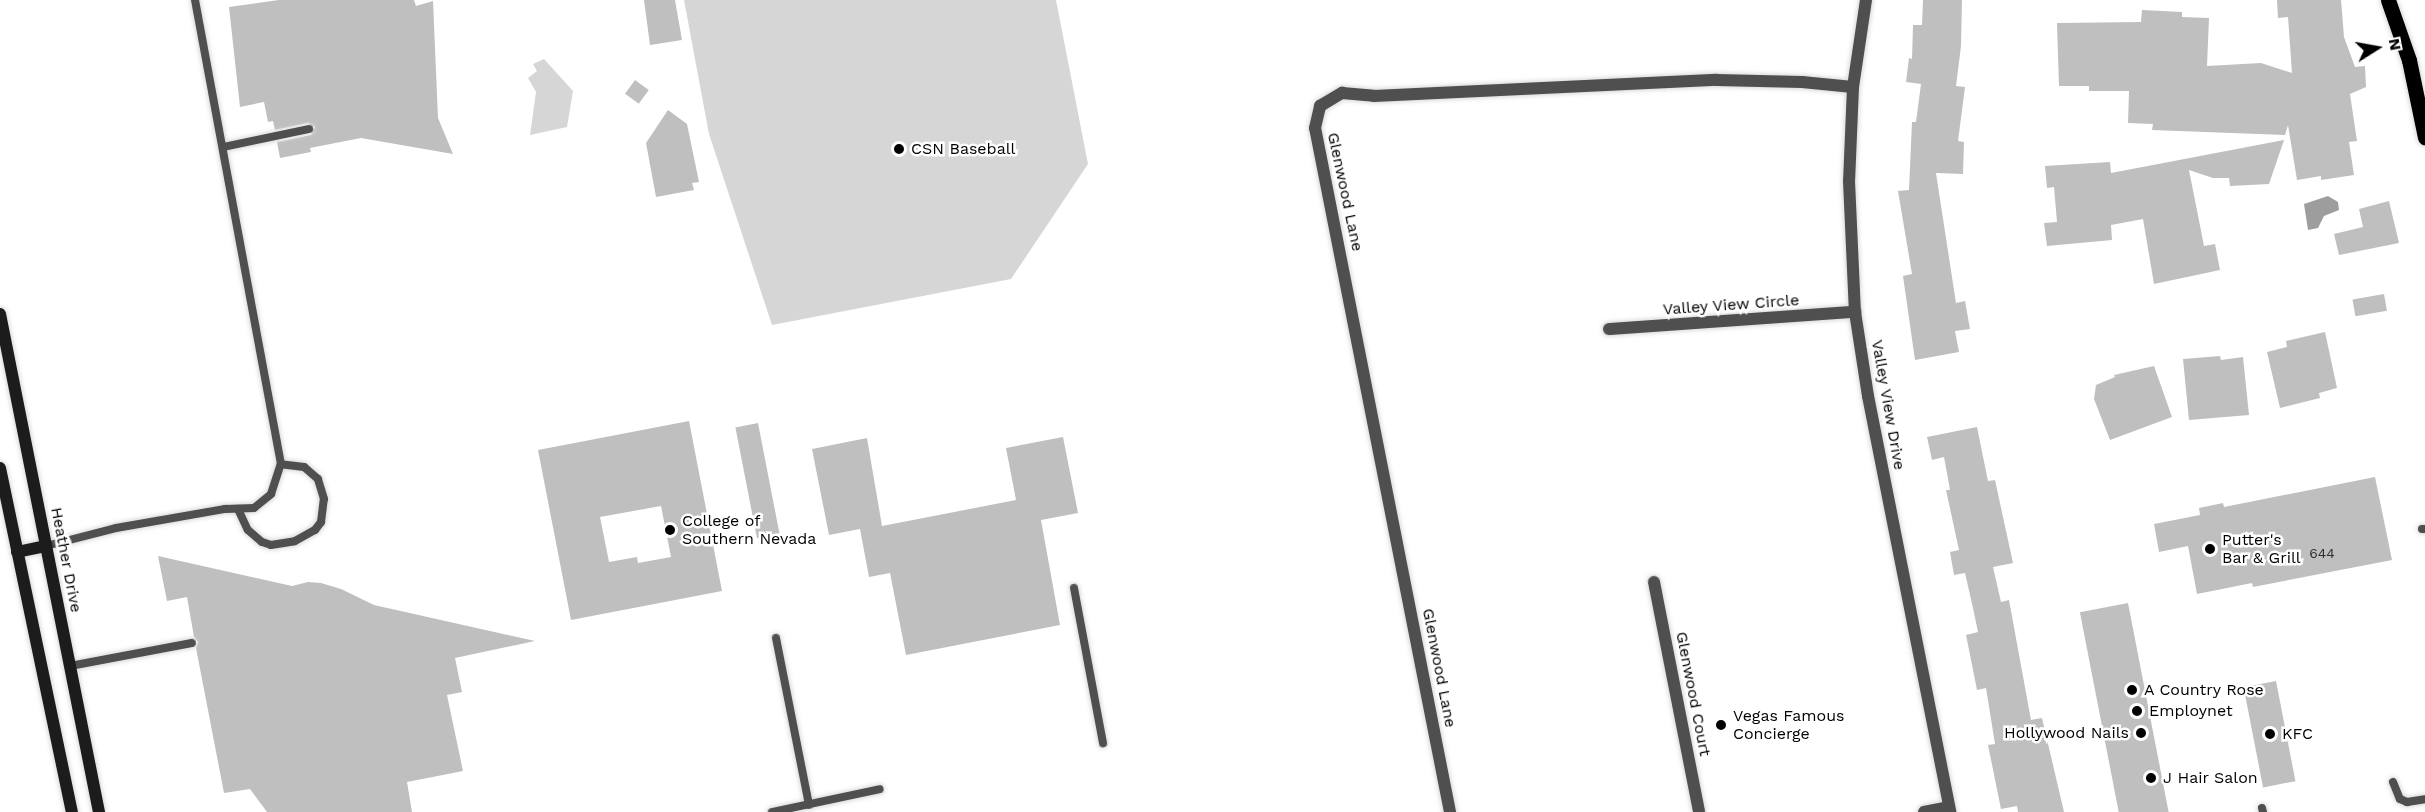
<!DOCTYPE html>
<style>
body{margin:0}
#map{position:relative;width:2425px;height:812px;overflow:hidden;background:#fff;font-family:"Work Sans",sans-serif}
div>[style]{position:absolute}
[style*='--x']{left:calc(var(--x)*1px);top:calc(var(--y)*1px);width:calc(var(--w)*1px);rotate:calc(var(--a)*1deg)}
.green>*{inset:0;background:#d6d6d6}
.water>*{inset:0;background:#9d9d9d}
.building>*{inset:0;background:#bfbfbf;transform-origin:0 0}
.roads{filter:drop-shadow(0 0 2px #dbdbdb) drop-shadow(0 0 2px #dbdbdb)}
.lane>*{height:8px;margin:-4px;padding:0 4px;transform-origin:4px;border-radius:4px;background:#4f4f4f}
.street>*{height:12px;margin:-6px;padding:0 6px;transform-origin:6px;border-radius:6px;background:#4f4f4f}
.secondary>*{height:12px;margin:-6px;padding:0 6px;transform-origin:6px;border-radius:6px;background:#1c1c1c}
.primary>*{height:15px;margin:-7.5px;padding:0 7.5px;transform-origin:7.5px;border-radius:7.5px;background:#000}
.dots>*{width:16px;height:16px;translate:-50% -50%;box-sizing:border-box;border:3px solid #fff;border-radius:50%}
span{translate:-50% -50%;white-space:nowrap;text-align:center;line-height:1.15;-webkit-text-stroke:5px #fff;paint-order:stroke}
.number-label{font-size:14px;color:#303030}
.number-label span{-webkit-text-stroke-width:0}
.poi-label{font-size:16px;color:#000}
.left{translate:0 -50%;text-align:left}
.right{translate:-100% -50%;text-align:right}
.street-label{font-size:16px;color:#000}
.north{position:absolute;left:2347px;top:18px;width:60px;height:60px;-webkit-text-stroke:4px #fff;paint-order:stroke;rotate:79deg;font-size:16px;font-weight:700;line-height:24px;text-align:center;color:#000}
.north::after{content:'';display:block;margin:auto;width:21px;height:27px;background:#000;clip-path:polygon(50% 0,100% 100%,50% 72%,0 100%)}
</style>
<div id="map">
<div class="green">
<i style="clip-path:polygon(684px 0,1056px 0,1088px 164px,1011px 279px,772px 325px,709px 134px)"></i>
<i style="clip-path:polygon(544px 59px,573px 91px,567px 127px,530px 135px,536px 92px,528px 78px,537px 71px,533px 64px)"></i>
</div>
<div class="water">
<i style="clip-path:polygon(2328px 196px,2338px 202px,2339px 210px,2324px 216px,2318px 228px,2308px 230px,2304px 204px)"></i>
</div>
<div class="building">
<i style="clip-path:polygon(279px 0,414px 0,416px 6px,433px 1px,438px 118px,453px 154px,361px 138px,310px 148px,311px 152px,280px 158px,277px 142px,311px 135px,315px 127px,308px 123px,275px 130px,273px 121px,268px 122px,264px 102px,240px 107px,229px 7px)"></i>
<i style="clip-path:polygon(644px 0,675px 0,682px 40px,650px 45px)"></i>
<i style="clip-path:polygon(1923px 0,1962px 0,1961px 46px,1956px 86px,1965px 87px,1958px 141px,1964px 142px,1963px 174px,1936px 173px,1956px 303px,1965px 301px,1970px 329px,1955px 331px,1959px 352px,1915px 360px,1903px 276px,1912px 274px,1898px 191px,1909px 190px,1912px 122px,1916px 122px,1921px 84px,1906px 82px,1909px 58px,1912px 59px,1913px 25px,1922px 25px)"></i>
<i style="clip-path:polygon(2277px 0,2341px 0,2344px 37px,2355px 67px,2365px 66px,2366px 87px,2350px 94px,2357px 141px,2349px 142px,2354px 175px,2321px 180px,2321px 176px,2297px 180px,2288px 125px,2285px 135px,2152px 130px,2153px 124px,2128px 123px,2129px 91px,2089px 91px,2089px 86px,2059px 86px,2057px 23px,2141px 22px,2142px 10px,2182px 12px,2182px 17px,2209px 18px,2207px 66px,2261px 63px,2292px 73px,2288px 17px,2278px 18px)"></i>
<i style="left:635px;top:80px;width:17px;height:17px;rotate:36deg"></i>
<i style="clip-path:polygon(668px 110px,687px 124px,699px 182px,692px 183px,694px 190px,656px 197px,646px 143px)"></i>
<i style="clip-path:polygon(2284px 140px,2269px 184px,2230px 186px,2229px 178px,2213px 178px,2189px 170px,2204px 246px,2215px 244px,2220px 270px,2154px 284px,2143px 219px,2111px 225px,2112px 240px,2047px 246px,2044px 223px,2057px 222px,2054px 187px,2047px 188px,2045px 166px,2110px 162px,2111px 173px)"></i>
<i style="clip-path:polygon(2389px 201px,2399px 243px,2339px 255px,2334px 234px,2363px 227px,2359px 209px)"></i>
<i style="left:2384px;top:294px;width:17px;height:32px;rotate:80deg"></i>
<i style="clip-path:polygon(2325px 332px,2337px 388px,2319px 393px,2320px 398px,2280px 408px,2267px 352px,2287px 347px,2286px 341px)"></i>
<i style="clip-path:polygon(2220px 356px,2221px 360px,2243px 357px,2249px 415px,2189px 420px,2183px 359px)"></i>
<i style="clip-path:polygon(2154px 366px,2172px 417px,2110px 440px,2094px 399px,2096px 385px,2115px 377px,2114px 375px)"></i>
<i style="clip-path:polygon(evenodd,689px 421px,722px 591px,571px 620px,538px 450px,689px 421px,661px 506px,671px 557px,638px 563px,637px 557px,609px 562px,600px 517px,661px 506px)"></i>
<i style="left:758px;top:423px;width:113px;height:23px;rotate:79deg"></i>
<i style="clip-path:polygon(1977px 427px,1988px 481px,1995px 480px,2013px 563px,1993px 567px,2001px 602px,2009px 600px,2031px 720px,2042px 718px,2064px 812px,2018px 812px,2017px 806px,2001px 809px,1988px 745px,1995px 744px,1986px 688px,1977px 690px,1966px 635px,1978px 632px,1973px 608px,1965px 573px,1954px 575px,1950px 552px,1959px 550px,1946px 490px,1950px 490px,1944px 457px,1932px 460px,1927px 437px)"></i>
<i style="clip-path:polygon(1063px 437px,1078px 513px,1041px 520px,1060px 625px,906px 655px,890px 573px,869px 577px,860px 529px,829px 535px,812px 449px,867px 438px,882px 526px,1016px 500px,1006px 448px)"></i>
<i style="clip-path:polygon(2375px 477px,2392px 560px,2253px 587px,2252px 583px,2197px 594px,2188px 546px,2159px 552px,2154px 524px,2200px 515px,2199px 508px,2223px 503px,2224px 507px)"></i>
<i style="clip-path:polygon(158px 556px,292px 586px,308px 582px,321px 583px,341px 589px,374px 605px,535px 641px,455px 658px,462px 692px,447px 695px,463px 771px,407px 782px,412px 812px,267px 812px,250px 789px,224px 793px,196px 648px,198px 642px,194px 637px,187px 597px,167px 601px)"></i>
<i style="left:2128px;top:603px;width:213px;height:49px;rotate:79deg"></i>
<i style="left:2276px;top:681px;width:102px;height:33px;rotate:79deg"></i>
</div>
<div class="roads">
<div class="lane">
<i style="--x:223;--y:147;--w:88;--a:-11.8"></i>
<i style="--x:238;--y:509;--w:23;--a:65"></i>
<i style="--x:248;--y:530;--w:18;--a:41"></i>
<i style="--x:262;--y:542;--w:9;--a:18"></i>
<i style="--x:271;--y:545;--w:24;--a:-9"></i>
<i style="--x:295;--y:541;--w:23;--a:-29"></i>
<i style="--x:315;--y:530;--w:10;--a:-53"></i>
<i style="--x:321;--y:522;--w:23;--a:-83"></i>
<i style="--x:324;--y:499;--w:21;--a:-107"></i>
<i style="--x:318;--y:479;--w:18;--a:-139"></i>
<i style="--x:304;--y:467;--w:23;--a:-173"></i>
<i style="--x:2422;--y:529;--w:3;--a:0"></i>
<i style="--x:46;--y:546;--w:72;--a:-14.4"></i>
<i style="--x:116;--y:528;--w:111;--a:-9.9"></i>
<i style="--x:225;--y:509;--w:29;--a:-2"></i>
<i style="--x:254;--y:508;--w:22;--a:-39"></i>
<i style="--x:271;--y:494;--w:32;--a:-72"></i>
<i style="--x:281;--y:464;--w:472;--a:-100.5"></i>
<i style="--x:1074;--y:588;--w:158;--a:79.4"></i>
<i style="--x:776;--y:638;--w:170;--a:78.8"></i>
<i style="--x:70;--y:666;--w:124;--a:-10.7"></i>
<i style="--x:2393;--y:782;--w:18;--a:68"></i>
<i style="--x:2400;--y:799;--w:8;--a:23"></i>
<i style="--x:2407;--y:802;--w:18;--a:-9"></i>
<i style="--x:2262;--y:808;--w:4;--a:76"></i>
<i style="--x:772;--y:812;--w:110;--a:-12"></i>
</div>
<div class="street">
<i style="--x:1866;--y:0;--w:88;--a:98.5"></i>
<i style="--x:1853;--y:87;--w:94;--a:92.4"></i>
<i style="--x:1849;--y:181;--w:131;--a:87.4"></i>
<i style="--x:1855;--y:312;--w:85;--a:81.2"></i>
<i style="--x:1868;--y:396;--w:424;--a:78.8"></i>
<i style="--x:1609;--y:329;--w:247;--a:-4"></i>
<i style="--x:1654;--y:582;--w:234;--a:78.9"></i>
<i style="--x:1450;--y:812;--w:697;--a:-101.16"></i>
<i style="--x:1315;--y:128;--w:23;--a:-77"></i>
<i style="--x:1320;--y:106;--w:26;--a:-31"></i>
<i style="--x:1342;--y:93;--w:32;--a:5"></i>
<i style="--x:1374;--y:96;--w:343;--a:-2.7"></i>
<i style="--x:1717;--y:80;--w:85;--a:1.3"></i>
<i style="--x:1802;--y:82;--w:51;--a:5.6"></i>
<i style="--x:1924;--y:812;--w:25;--a:-11"></i>
</div>
<div class="secondary">
<i style="--x:0;--y:314;--w:508;--a:78.76"></i>
<i style="--x:0;--y:468;--w:351;--a:78.2"></i>
<i style="--x:17;--y:552;--w:30;--a:-12"></i>
</div>
<div class="primary">
<i style="--x:2388;--y:0;--w:64;--a:70.7"></i>
<i style="--x:2409;--y:60;--w:79;--a:78.3"></i>
</div>
</div>
<div class="dots">
<i style="left:899px;top:149px;background:#000"></i>
<i style="left:670px;top:530px;background:#000"></i>
<i style="left:2210px;top:549px;background:#000"></i>
<i style="left:2132px;top:690px;background:#000"></i>
<i style="left:2137px;top:711px;background:#000"></i>
<i style="left:1721px;top:725px;background:#000"></i>
<i style="left:2141px;top:733px;background:#000"></i>
<i style="left:2270px;top:734px;background:#000"></i>
<i style="left:2151px;top:778px;background:#000"></i>
</div>
<div class="number-label">
<span style="left:2322px;top:553px">644</span>
</div>
<div class="poi-label">
<span class="left" style="left:911px;top:149px">CSN Baseball</span>
<span class="left" style="left:682px;top:530px">College of<br>Southern Nevada</span>
<span class="left" style="left:2222px;top:549px">Putter's<br>Bar &amp; Grill</span>
<span class="left" style="left:2144px;top:690px">A Country Rose</span>
<span class="left" style="left:2149px;top:711px">Employnet</span>
<span class="left" style="left:1733px;top:725px">Vegas Famous<br>Concierge</span>
<span class="right" style="left:2129px;top:733px">Hollywood Nails</span>
<span class="left" style="left:2282px;top:734px">KFC</span>
<span class="left" style="left:2163px;top:778px">J Hair Salon</span>
</div>
<div class="street-label">
<span style="left:1345px;top:192px;rotate:78deg">Glenwood Lane</span>
<span style="left:1731px;top:305px;rotate:-4deg">Valley View Circle</span>
<span style="left:1888px;top:405px;rotate:80deg">Valley View Drive</span>
<span style="left:66px;top:560px;rotate:79deg">Heather Drive</span>
<span style="left:1439px;top:668px;rotate:79deg">Glenwood Lane</span>
<span style="left:1693px;top:694px;rotate:79deg">Glenwood Court</span>
</div>
<div class="north">N</div>
</div>
